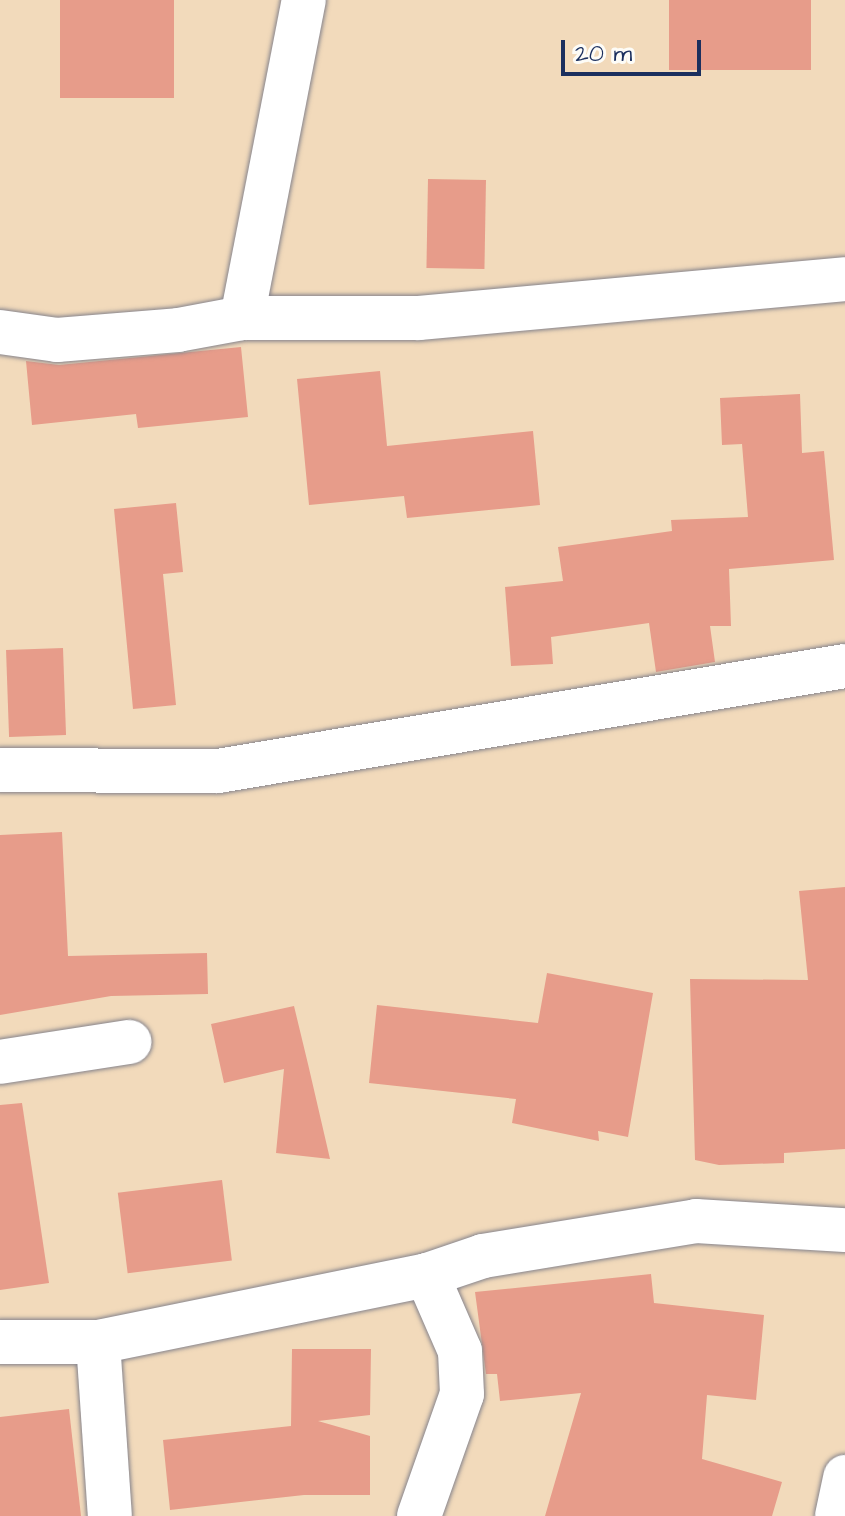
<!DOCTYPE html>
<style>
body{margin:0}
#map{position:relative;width:845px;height:1516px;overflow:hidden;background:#f2dabb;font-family:"Architects Daughter",sans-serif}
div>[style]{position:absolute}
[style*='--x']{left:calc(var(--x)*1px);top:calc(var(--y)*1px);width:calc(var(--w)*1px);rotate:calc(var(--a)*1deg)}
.building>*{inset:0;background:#e79c8a;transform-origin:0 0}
.roads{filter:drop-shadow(0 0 2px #86848c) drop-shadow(0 0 2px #86848c)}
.minor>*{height:44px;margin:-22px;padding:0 22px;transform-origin:22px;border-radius:22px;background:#fff}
span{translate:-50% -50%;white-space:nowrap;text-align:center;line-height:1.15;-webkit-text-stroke:6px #fdfcf7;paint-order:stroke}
.scale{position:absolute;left:561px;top:40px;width:140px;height:36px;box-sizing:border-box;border:4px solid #1b2f5e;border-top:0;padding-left:10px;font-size:24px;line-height:28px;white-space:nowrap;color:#1b2f5e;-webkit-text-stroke:6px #fdfcf7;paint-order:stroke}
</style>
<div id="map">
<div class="building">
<i style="left:60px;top:0;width:114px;height:98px"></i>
<i style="left:669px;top:0;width:142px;height:70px"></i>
<i style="left:428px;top:179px;width:58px;height:89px;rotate:1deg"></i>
<i style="clip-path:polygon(241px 347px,248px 417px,138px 428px,136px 414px,32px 425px,26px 361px,59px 365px)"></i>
<i style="clip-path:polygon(380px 371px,387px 446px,533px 431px,540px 505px,407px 518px,404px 496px,309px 505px,297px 379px)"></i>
<i style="clip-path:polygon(800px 394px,802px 453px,824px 451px,834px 560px,729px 569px,731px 626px,710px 626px,715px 662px,656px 672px,649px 623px,551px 637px,553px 664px,511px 666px,505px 587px,563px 581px,558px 547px,672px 531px,671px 520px,748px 517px,742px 444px,722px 445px,720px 398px)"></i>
<i style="clip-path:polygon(176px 503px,183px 572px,163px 574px,176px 705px,133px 709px,114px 509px)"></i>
<i style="left:63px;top:648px;width:87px;height:57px;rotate:88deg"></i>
<i style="clip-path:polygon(62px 832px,68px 956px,207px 953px,208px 994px,111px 996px,0 1015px,0 835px)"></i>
<i style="clip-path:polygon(845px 887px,845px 1149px,784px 1153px,784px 1163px,719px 1165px,695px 1160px,690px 979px,808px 980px,799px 891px)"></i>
<i style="clip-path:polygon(547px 973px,653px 993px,628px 1137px,598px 1131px,599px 1141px,512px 1123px,516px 1099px,369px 1083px,377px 1005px,538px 1023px)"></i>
<i style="clip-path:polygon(294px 1006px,308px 1064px,330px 1159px,276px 1153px,284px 1069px,224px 1083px,211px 1024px)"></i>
<i style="clip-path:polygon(22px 1103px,49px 1283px,0 1290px,0 1105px)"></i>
<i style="left:222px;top:1180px;width:81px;height:105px;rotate:83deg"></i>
<i style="clip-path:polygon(651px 1274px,654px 1303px,764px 1315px,756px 1400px,707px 1395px,702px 1459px,782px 1482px,772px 1516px,545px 1516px,581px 1393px,500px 1401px,497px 1374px,486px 1374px,475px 1292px)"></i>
<i style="clip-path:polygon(292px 1349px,371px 1349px,370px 1415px,318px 1421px,370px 1436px,370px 1495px,304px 1495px,170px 1510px,163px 1440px,291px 1426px)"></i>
<i style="clip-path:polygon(69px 1409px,81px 1516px,0 1516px,0 1417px)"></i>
</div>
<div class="roads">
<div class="minor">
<i style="--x:242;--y:318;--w:324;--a:-79"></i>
<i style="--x:0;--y:332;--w:58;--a:8"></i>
<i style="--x:57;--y:340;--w:121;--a:-4.7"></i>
<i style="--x:178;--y:330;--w:65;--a:-10.6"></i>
<i style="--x:242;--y:318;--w:177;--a:0"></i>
<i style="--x:419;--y:318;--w:428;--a:-5.2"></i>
<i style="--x:0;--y:770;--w:218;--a:0.3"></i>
<i style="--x:218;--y:771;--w:636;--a:-9.51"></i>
<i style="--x:0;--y:1062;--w:131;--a:-8.8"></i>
<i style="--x:0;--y:1342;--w:98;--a:0"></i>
<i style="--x:98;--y:1342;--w:336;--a:-11.5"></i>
<i style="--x:427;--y:1275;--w:59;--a:-18.7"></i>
<i style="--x:483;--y:1256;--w:216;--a:-9.3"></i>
<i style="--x:696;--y:1221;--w:149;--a:3.5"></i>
<i style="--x:98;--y:1342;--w:174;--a:86.1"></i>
<i style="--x:419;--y:1516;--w:129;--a:-70.6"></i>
<i style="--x:462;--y:1394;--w:43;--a:-92.7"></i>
<i style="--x:460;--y:1351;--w:83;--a:-113.5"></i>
<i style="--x:837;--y:1516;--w:40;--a:-78"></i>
</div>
</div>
<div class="scale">20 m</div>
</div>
